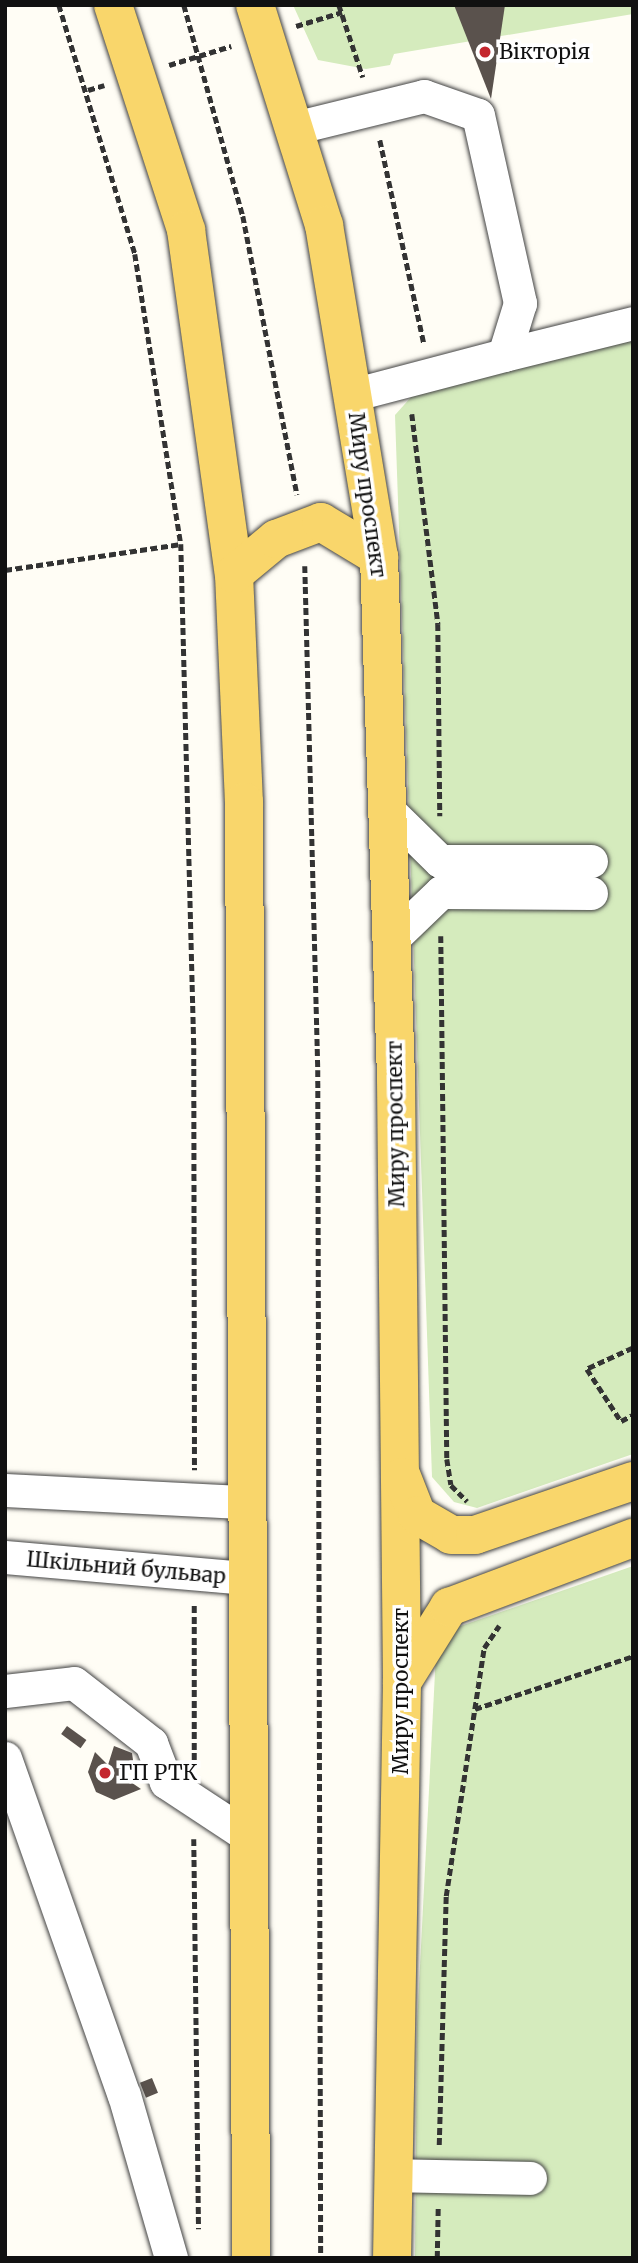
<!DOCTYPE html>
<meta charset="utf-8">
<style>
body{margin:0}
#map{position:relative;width:638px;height:2263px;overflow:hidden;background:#fffdf5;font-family:Merriweather,serif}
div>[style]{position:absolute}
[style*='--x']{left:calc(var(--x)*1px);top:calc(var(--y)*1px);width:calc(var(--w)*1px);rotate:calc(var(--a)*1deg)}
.green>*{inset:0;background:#d5ebbd}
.building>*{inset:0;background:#5a524d;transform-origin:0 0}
.path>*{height:4.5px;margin-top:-2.25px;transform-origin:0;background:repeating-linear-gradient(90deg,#333 0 7px,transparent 0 10.5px)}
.roads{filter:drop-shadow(0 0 2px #444) drop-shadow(0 0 2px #444)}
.minor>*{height:33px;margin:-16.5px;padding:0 16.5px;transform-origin:16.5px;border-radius:16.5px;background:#fff}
.major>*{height:38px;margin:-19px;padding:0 19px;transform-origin:19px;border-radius:19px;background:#f9d66b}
.dots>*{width:19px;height:19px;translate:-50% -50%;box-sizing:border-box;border:4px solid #fff;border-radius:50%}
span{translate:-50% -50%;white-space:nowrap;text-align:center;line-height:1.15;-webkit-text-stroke:7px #fff;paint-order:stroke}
.poi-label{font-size:21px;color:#111}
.left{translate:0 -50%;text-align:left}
.street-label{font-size:21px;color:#111}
.frame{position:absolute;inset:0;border:7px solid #111;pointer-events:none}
</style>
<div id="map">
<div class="green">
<i style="clip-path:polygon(293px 5px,633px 5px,633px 14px,394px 54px,390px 65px,366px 69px,318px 60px)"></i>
<i style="clip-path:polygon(633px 336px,633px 1454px,477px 1508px,454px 1502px,432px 1477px,395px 415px,412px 396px)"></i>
<i style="clip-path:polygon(633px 1566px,633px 2258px,415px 2258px,417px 2025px,436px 1653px,455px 1628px)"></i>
</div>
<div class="building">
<i style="clip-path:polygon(454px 5px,505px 5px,491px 99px)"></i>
<i style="left:67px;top:1726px;width:24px;height:10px;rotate:36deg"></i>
<i style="clip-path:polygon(114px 1746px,132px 1753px,134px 1767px,119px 1774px,141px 1789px,114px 1800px,96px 1792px,88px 1772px,95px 1752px,108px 1765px)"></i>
<i style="left:152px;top:2078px;width:16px;height:13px;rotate:68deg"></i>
</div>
<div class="path">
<i style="--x:59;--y:5;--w:260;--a:73"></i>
<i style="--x:135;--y:254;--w:294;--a:81"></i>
<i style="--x:181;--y:544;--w:504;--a:88.52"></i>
<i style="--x:194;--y:1048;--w:422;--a:89.9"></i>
<i style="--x:184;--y:5;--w:219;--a:74.4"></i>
<i style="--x:243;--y:216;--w:284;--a:79"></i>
<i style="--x:339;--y:5;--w:76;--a:71.6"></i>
<i style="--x:296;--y:26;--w:48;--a:-16.9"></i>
<i style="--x:169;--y:65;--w:65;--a:-17"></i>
<i style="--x:88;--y:90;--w:17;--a:-17"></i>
<i style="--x:380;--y:140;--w:208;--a:77.8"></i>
<i style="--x:412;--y:414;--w:212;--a:82.9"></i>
<i style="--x:438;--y:624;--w:192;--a:89.4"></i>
<i style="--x:305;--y:566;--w:504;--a:88.52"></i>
<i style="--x:318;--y:1070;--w:1188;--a:89.86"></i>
<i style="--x:5;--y:570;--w:178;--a:-8.4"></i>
<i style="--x:441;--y:936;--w:523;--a:89.34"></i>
<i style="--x:447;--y:1459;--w:26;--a:81"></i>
<i style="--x:451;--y:1485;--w:23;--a:45"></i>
<i style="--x:633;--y:1348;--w:51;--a:155.5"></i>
<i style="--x:587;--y:1369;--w:62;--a:56.8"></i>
<i style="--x:621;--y:1421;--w:13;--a:-27"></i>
<i style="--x:475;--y:1709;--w:167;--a:-18.5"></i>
<i style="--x:194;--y:1760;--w:156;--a:-90"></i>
<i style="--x:194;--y:1839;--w:390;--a:89.3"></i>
<i style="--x:439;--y:2145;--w:249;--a:-88.4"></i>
<i style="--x:446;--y:1896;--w:251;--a:-81.3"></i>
<i style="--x:484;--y:1648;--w:27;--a:-56"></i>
<i style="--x:437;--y:2258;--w:52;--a:-88.9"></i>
</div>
<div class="roads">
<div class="minor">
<i style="--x:294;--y:128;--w:134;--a:-13.8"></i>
<i style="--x:424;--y:96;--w:57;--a:19.4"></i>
<i style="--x:478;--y:115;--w:193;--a:77.4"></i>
<i style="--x:520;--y:303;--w:54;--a:107.1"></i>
<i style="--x:504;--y:355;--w:157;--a:165.3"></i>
<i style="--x:504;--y:355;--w:133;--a:-13.9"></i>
<i style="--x:387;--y:809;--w:74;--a:44.5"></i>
<i style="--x:440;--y:861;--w:151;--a:0"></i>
<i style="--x:392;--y:939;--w:68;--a:-43.8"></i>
<i style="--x:441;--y:892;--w:150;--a:0.4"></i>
<i style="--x:5;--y:1490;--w:241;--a:2.9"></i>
<i style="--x:5;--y:1557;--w:243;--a:5"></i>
<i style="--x:5;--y:1691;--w:69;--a:-6.6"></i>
<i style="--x:74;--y:1683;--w:98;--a:37.9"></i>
<i style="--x:151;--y:1743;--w:42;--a:69"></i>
<i style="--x:166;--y:1782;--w:95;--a:33.4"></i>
<i style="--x:5;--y:1758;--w:357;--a:70.6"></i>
<i style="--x:124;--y:2095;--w:170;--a:73.9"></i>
<i style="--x:391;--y:2175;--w:139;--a:1.2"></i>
</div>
<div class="major">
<i style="--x:113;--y:5;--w:237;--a:72"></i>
<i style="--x:186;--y:230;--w:347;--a:82.1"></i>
<i style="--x:234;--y:574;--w:228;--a:87.5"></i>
<i style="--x:244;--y:802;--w:1456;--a:89.72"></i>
<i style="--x:255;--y:5;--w:231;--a:72.6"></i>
<i style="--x:324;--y:225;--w:337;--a:80.6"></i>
<i style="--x:379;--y:557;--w:522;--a:88.13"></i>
<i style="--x:396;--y:1079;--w:603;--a:89.43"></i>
<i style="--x:402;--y:1682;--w:576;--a:90.99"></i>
<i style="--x:234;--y:574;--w:55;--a:-39.8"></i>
<i style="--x:276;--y:539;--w:48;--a:-20.7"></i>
<i style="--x:321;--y:522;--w:68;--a:31.1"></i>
<i style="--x:402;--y:1477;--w:41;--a:68.5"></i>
<i style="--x:417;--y:1515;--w:39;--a:30"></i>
<i style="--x:451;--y:1535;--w:24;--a:0"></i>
<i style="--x:475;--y:1535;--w:167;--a:-18.9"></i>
<i style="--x:402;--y:1682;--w:89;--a:-57.9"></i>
<i style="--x:449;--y:1607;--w:197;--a:-20.6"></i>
</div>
</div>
<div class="dots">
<i style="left:485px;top:52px;background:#c4262e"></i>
<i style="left:105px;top:1773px;background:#c4262e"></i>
</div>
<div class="poi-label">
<span class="left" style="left:499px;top:52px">Вікторія</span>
<span class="left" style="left:119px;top:1773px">ГП РТК</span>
</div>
<div class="street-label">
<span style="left:367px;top:495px;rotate:82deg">Миру проспект</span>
<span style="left:396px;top:1124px;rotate:-91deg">Миру проспект</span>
<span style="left:126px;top:1568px;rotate:5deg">Шкільний бульвар</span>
<span style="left:401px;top:1691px;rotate:-90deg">Миру проспект</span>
</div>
<div class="frame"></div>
</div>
